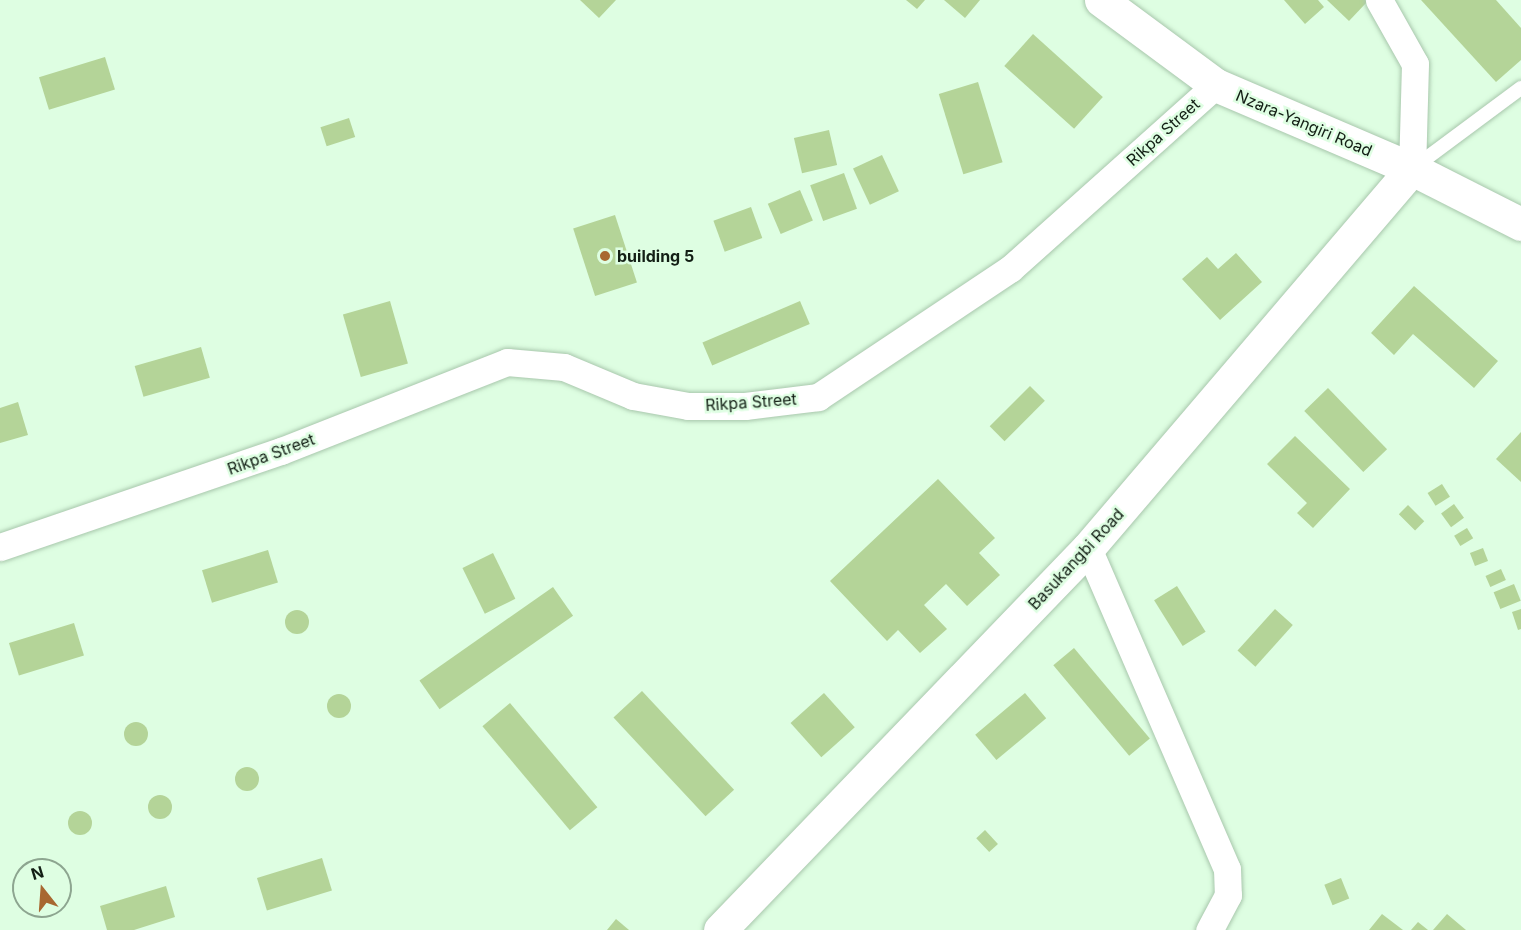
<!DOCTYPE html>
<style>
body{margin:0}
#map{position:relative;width:1521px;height:930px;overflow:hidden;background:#defee2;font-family:Inter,sans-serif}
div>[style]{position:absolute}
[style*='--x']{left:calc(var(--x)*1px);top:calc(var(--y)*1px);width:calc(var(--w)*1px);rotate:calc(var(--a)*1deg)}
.building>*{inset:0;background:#b4d498;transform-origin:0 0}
.round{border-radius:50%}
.roads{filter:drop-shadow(0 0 2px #a8c7ac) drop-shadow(0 0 2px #a8c7ac)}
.service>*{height:14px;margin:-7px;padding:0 7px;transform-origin:7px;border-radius:7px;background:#fff}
.minor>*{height:27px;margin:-13.5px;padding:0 13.5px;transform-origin:13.5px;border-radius:13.5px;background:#fff}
.tertiary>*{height:33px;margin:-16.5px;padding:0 16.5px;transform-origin:16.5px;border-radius:16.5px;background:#fff}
.primary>*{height:33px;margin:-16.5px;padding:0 16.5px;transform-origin:16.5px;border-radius:16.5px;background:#fff}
.dots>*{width:16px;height:16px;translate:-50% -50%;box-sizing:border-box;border:3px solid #defee2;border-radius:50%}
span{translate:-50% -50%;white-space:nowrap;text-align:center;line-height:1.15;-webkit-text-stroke:5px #defee2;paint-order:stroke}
.street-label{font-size:16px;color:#131f15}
.poi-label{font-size:16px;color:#131f15;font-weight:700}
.left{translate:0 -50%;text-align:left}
.north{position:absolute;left:12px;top:858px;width:60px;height:60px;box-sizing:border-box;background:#defee2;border:2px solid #8da590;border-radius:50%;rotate:343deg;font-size:16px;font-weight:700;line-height:24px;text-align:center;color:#131f15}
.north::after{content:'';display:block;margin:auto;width:21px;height:27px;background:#a86831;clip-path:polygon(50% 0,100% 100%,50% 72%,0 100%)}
</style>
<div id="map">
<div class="building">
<i style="clip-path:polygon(580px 0,616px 0,599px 18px)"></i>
<i style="clip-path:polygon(906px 0,925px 0,917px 9px)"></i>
<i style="clip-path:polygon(944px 0,980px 0,965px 18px)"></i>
<i style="clip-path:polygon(1284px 0,1318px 0,1324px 7px,1305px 24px)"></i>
<i style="clip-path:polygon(1327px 0,1365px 0,1367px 2px,1349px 21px)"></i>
<i style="clip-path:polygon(1421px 0,1496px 0,1521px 28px,1521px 60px,1496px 82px)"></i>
<i style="left:1033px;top:34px;width:94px;height:43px;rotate:42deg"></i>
<i style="left:105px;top:57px;width:34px;height:69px;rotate:73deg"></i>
<i style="left:978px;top:82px;width:84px;height:41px;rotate:73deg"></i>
<i style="left:349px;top:118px;width:20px;height:30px;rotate:72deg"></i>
<i style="left:829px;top:130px;width:36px;height:36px;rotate:77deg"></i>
<i style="left:882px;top:155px;width:40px;height:32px;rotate:65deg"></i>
<i style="left:844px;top:173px;width:38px;height:36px;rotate:70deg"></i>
<i style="left:800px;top:190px;width:33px;height:35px;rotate:67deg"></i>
<i style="left:751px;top:207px;width:33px;height:40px;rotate:70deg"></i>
<i style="left:615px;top:215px;width:71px;height:44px;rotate:72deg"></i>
<i style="clip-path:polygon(1236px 253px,1262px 282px,1220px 320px,1182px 279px,1207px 257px,1218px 269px)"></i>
<i style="clip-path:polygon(1414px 286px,1498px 361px,1474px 388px,1413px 334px,1394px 355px,1371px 333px)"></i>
<i style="left:390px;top:301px;width:65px;height:49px;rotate:74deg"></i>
<i style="left:800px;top:301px;width:25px;height:106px;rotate:67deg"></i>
<i style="left:201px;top:347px;width:32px;height:69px;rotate:74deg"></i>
<i style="left:1030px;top:386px;width:21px;height:57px;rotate:45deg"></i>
<i style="left:1328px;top:388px;width:85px;height:33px;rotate:46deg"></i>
<i style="clip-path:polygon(18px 402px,28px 435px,0 443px,0 408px)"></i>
<i style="clip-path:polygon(1521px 432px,1521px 482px,1496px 459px)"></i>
<i style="clip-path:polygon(1295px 436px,1350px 489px,1313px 528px,1297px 513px,1307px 503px,1267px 464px)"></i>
<i style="clip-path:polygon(938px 479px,995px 538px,979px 553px,1000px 575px,967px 606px,946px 584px,924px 605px,947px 629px,920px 653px,898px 630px,887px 641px,830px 581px)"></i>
<i style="left:1442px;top:484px;width:15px;height:17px;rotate:58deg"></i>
<i style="left:1454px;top:504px;width:17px;height:16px;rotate:54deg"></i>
<i style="left:1408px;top:505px;width:23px;height:13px;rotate:45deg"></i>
<i style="left:1467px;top:528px;width:12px;height:15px;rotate:59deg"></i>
<i style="left:1483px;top:548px;width:14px;height:14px;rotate:69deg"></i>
<i style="left:268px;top:550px;width:34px;height:69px;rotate:73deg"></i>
<i style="left:493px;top:553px;width:51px;height:34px;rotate:64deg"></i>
<i style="left:1501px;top:569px;width:12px;height:17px;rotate:66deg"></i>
<i style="left:1514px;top:584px;width:18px;height:22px;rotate:68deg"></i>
<i style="left:1177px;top:586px;width:54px;height:27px;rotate:58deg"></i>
<i style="left:553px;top:587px;width:35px;height:163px;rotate:55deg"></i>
<i style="left:1275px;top:609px;width:24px;height:56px;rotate:42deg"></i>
<i style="clip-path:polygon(1521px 609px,1521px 629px,1518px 630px,1512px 612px)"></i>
<i class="round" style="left:285px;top:610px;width:24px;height:24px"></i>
<i style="left:74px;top:623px;width:34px;height:68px;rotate:73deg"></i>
<i style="left:1074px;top:648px;width:118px;height:27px;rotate:50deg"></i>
<i style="left:642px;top:691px;width:135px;height:39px;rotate:47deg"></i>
<i style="left:824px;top:693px;width:46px;height:45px;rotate:48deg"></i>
<i style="left:1025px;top:693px;width:33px;height:65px;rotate:50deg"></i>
<i class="round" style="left:327px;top:694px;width:24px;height:24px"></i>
<i style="left:510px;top:703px;width:136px;height:36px;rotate:50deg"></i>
<i class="round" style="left:124px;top:722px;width:24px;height:24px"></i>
<i class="round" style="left:235px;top:767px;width:24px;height:24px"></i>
<i class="round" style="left:148px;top:795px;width:24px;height:24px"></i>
<i class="round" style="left:68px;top:811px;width:24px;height:24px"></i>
<i style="left:985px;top:830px;width:19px;height:12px;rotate:47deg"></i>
<i style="left:322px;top:858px;width:34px;height:68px;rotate:73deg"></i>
<i style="left:1341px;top:878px;width:22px;height:18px;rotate:68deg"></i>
<i style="clip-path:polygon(166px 886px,175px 917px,134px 930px,107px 930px,100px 906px)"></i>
<i style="clip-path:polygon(1382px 914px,1403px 930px,1369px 930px)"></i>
<i style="clip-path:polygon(1447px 914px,1466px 930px,1433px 930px)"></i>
<i style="clip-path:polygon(616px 919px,629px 930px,607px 930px)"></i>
<i style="clip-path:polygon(1418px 922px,1428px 930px,1411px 930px)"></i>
</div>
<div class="roads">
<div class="service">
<i style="--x:1412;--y:169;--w:136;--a:-36.6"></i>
</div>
<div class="minor">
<i style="--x:1379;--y:0;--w:73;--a:60.6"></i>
<i style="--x:1415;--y:64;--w:105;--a:91.6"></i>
<i style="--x:0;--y:547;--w:297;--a:-18.9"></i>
<i style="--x:281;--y:451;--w:243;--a:-21.5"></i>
<i style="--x:507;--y:362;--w:57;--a:5"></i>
<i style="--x:564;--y:367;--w:75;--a:22.8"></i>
<i style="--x:633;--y:396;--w:56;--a:10.3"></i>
<i style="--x:688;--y:406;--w:57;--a:0"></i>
<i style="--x:745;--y:406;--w:74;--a:-7"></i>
<i style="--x:818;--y:397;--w:231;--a:-33.7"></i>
<i style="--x:1010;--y:269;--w:276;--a:-41.8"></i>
<i style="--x:1088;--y:548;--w:350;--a:66.6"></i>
<i style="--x:1227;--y:869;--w:26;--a:88"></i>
<i style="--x:1228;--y:895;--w:40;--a:118"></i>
</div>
<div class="tertiary">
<i style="--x:720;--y:930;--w:530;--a:-46.07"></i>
<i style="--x:1088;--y:548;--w:499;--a:-49.5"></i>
</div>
<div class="primary">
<i style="--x:1101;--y:0;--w:143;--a:36.5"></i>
<i style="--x:1216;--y:85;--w:213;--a:23.2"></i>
<i style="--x:1412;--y:169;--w:122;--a:26.8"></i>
</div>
</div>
<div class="dots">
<i style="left:605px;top:256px;background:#a86831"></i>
</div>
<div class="street-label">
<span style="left:1304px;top:123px;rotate:23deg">Nzara-Yangiri Road</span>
<span style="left:1163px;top:132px;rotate:-42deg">Rikpa Street</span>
<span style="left:751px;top:402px;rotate:-4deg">Rikpa Street</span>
<span style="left:271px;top:454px;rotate:-20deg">Rikpa Street</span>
<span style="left:1076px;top:559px;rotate:-47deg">Basukangbi Road</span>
</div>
<div class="poi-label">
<span class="left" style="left:617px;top:256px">building 5</span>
</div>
<div class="north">N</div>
</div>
